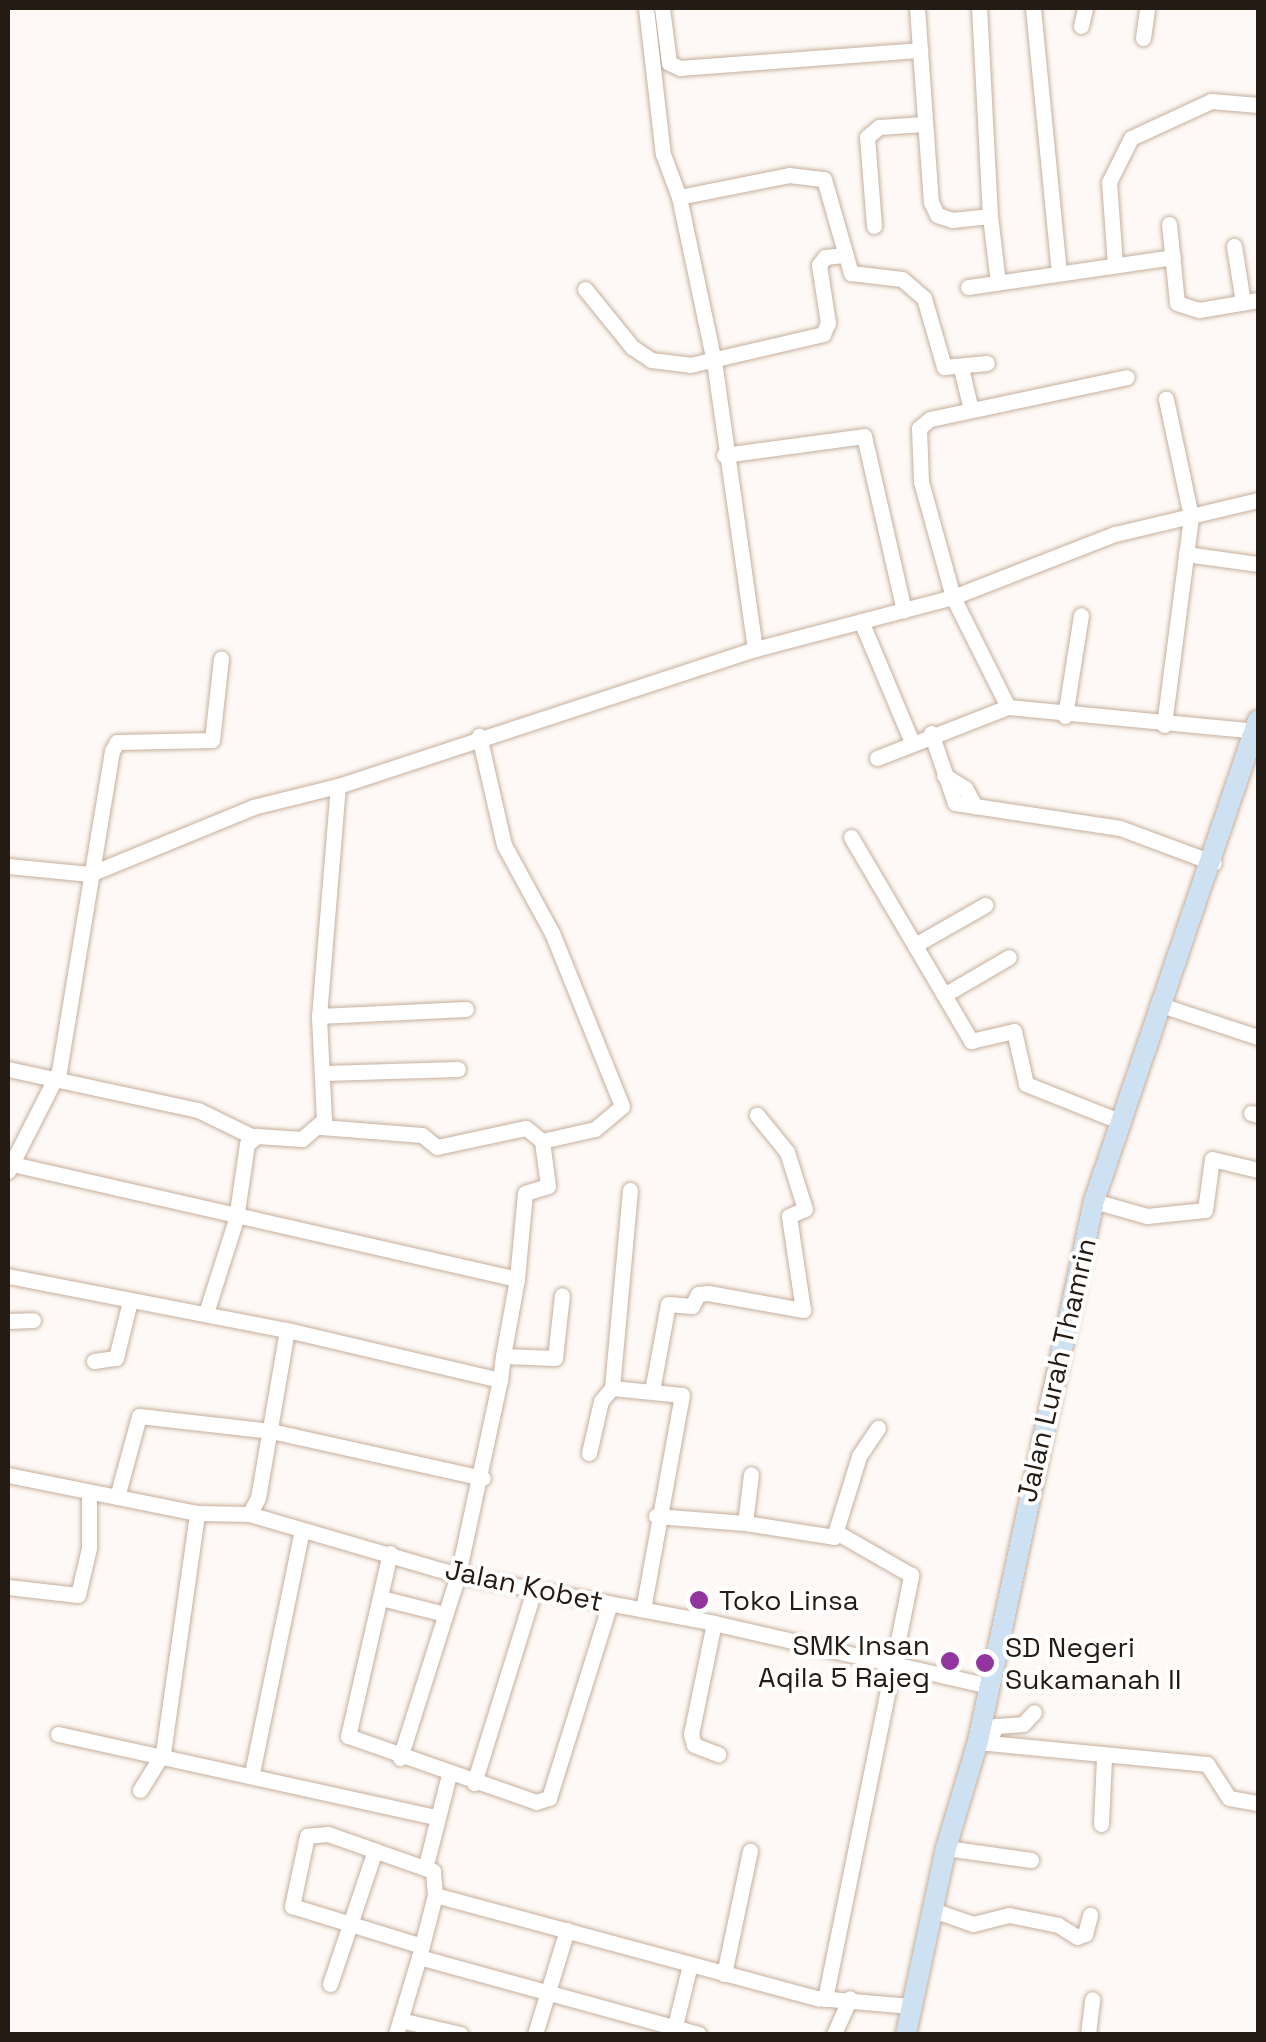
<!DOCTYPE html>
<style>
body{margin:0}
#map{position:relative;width:1266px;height:2042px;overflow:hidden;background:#fef9f6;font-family:"Space Grotesk",sans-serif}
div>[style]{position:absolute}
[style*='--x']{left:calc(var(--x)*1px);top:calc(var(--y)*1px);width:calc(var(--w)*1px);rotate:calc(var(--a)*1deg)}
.roads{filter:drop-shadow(0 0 2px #c5af9d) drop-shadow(0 0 2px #c5af9d)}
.street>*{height:15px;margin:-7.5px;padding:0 7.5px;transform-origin:7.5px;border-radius:7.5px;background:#fff}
.secondary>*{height:20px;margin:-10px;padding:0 10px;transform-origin:10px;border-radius:10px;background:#cde1f2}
.dots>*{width:28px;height:28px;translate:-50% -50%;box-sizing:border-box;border:5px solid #fff;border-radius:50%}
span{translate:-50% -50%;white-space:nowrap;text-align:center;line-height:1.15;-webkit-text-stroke:8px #fff;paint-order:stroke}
.street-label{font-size:28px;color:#231b14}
.poi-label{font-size:28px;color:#231b14}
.left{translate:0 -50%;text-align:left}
.right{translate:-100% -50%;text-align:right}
.frame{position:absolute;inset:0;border:10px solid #231b14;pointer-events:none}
</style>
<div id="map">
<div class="roads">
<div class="street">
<i style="--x:646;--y:8;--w:147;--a:83.4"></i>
<i style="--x:663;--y:154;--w:46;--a:69.6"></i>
<i style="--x:679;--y:197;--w:168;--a:78"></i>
<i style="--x:714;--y:361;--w:291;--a:81.9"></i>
<i style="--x:662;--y:8;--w:55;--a:82.7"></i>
<i style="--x:669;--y:63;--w:12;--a:24"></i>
<i style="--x:680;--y:68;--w:241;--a:-4.3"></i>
<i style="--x:917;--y:8;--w:195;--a:85.9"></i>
<i style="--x:931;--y:202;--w:14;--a:65"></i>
<i style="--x:937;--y:215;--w:16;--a:18"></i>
<i style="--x:952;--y:220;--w:38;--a:-6"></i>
<i style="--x:990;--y:216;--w:208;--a:-93"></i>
<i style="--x:1033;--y:8;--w:265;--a:84.4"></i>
<i style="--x:1081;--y:26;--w:18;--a:-77"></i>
<i style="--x:1143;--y:38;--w:30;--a:-82"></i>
<i style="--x:679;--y:197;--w:112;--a:-11.3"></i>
<i style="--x:789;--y:175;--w:35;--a:7"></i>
<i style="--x:824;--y:179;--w:98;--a:74"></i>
<i style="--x:851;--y:273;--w:51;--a:6.7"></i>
<i style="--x:902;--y:279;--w:29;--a:41"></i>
<i style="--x:924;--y:298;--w:72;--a:73.8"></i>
<i style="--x:944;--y:367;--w:43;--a:-5.3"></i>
<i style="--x:990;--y:216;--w:67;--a:83.2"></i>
<i style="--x:1169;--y:224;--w:79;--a:84.2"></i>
<i style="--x:1177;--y:303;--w:23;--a:18"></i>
<i style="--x:1199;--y:310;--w:60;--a:-9.6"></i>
<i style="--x:874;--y:226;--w:89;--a:-94.5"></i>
<i style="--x:867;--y:137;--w:16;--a:-40"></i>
<i style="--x:879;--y:127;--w:45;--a:-3.8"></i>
<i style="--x:1234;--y:246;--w:57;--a:80.9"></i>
<i style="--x:1115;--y:265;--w:83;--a:-94.1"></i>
<i style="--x:1109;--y:182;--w:49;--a:-63.4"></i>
<i style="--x:1131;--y:138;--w:88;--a:-24.8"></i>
<i style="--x:1211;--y:101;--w:47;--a:4.9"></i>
<i style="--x:968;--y:287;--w:207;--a:-8.3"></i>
<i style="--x:585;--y:289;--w:75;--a:51"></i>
<i style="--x:632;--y:347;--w:23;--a:34"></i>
<i style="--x:651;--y:360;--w:39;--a:7"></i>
<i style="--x:690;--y:365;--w:137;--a:-13.1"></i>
<i style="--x:823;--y:334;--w:12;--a:-66"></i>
<i style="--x:828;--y:323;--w:59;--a:-98.8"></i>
<i style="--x:819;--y:265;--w:10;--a:-53"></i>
<i style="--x:825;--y:257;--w:18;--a:-6"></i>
<i style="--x:961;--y:368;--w:43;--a:76.6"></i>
<i style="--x:724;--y:455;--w:141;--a:-7.7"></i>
<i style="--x:864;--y:436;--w:179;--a:77.1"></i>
<i style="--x:1186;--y:554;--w:73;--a:7.9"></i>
<i style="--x:861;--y:621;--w:129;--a:67.2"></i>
<i style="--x:1008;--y:707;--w:123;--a:-116.6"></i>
<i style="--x:953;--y:597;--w:119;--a:-105.5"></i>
<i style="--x:921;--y:482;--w:54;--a:-92.1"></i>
<i style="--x:919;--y:428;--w:14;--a:-39"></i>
<i style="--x:930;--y:419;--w:201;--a:-12"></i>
<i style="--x:1065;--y:716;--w:102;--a:-81"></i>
<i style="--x:1164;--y:725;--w:211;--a:-82.6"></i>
<i style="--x:1191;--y:516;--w:120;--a:-102.1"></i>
<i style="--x:931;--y:733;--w:74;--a:71.1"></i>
<i style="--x:955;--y:803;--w:167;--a:8.6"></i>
<i style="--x:1120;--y:828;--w:100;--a:20.4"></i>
<i style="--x:877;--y:758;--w:141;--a:-21.3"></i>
<i style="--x:1008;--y:707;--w:248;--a:5.5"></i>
<i style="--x:944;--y:775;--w:25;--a:32"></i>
<i style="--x:965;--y:788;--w:21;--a:61"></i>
<i style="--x:851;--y:837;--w:237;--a:59.5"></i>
<i style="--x:971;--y:1041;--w:44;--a:-13.1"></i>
<i style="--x:1014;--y:1031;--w:54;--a:77.2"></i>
<i style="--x:1026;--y:1084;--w:100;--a:21.7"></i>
<i style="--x:8;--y:866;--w:82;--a:5.6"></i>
<i style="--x:90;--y:874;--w:176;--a:-22.3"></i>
<i style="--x:253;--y:807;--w:88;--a:-13.9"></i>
<i style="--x:338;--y:786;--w:439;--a:-18.2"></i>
<i style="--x:755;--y:649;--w:205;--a:-14.7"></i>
<i style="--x:953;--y:597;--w:174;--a:-21.3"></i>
<i style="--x:1115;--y:534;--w:147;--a:-13.4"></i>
<i style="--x:915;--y:945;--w:81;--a:-29.7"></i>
<i style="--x:944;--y:995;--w:75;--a:-30.3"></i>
<i style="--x:1161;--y:1005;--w:102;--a:18.3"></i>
<i style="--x:319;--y:1016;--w:147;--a:-2.7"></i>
<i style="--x:8;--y:1069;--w:194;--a:12.2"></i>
<i style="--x:198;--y:1110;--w:61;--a:26.1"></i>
<i style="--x:324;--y:1073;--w:134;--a:-1.7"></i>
<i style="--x:1251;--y:1113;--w:7;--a:16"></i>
<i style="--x:321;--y:1127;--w:101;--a:4.5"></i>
<i style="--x:422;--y:1135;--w:19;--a:39"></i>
<i style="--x:437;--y:1147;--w:91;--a:-12.1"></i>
<i style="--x:526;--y:1128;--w:21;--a:39"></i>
<i style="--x:8;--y:1163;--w:522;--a:12.84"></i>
<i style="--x:517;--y:1279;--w:86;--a:-84.7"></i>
<i style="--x:525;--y:1193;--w:24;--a:-17"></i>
<i style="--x:548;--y:1186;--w:45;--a:-97.6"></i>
<i style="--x:542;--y:1141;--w:54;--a:-12.8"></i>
<i style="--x:595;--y:1129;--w:35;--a:-40"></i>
<i style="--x:622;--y:1106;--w:187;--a:-112"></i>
<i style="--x:552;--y:933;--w:100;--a:-118.6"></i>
<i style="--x:504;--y:845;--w:112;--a:-102.9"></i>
<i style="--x:8;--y:1171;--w:112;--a:-63"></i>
<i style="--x:59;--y:1071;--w:324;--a:-80.6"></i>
<i style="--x:112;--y:751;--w:10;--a:-61"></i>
<i style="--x:117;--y:742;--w:95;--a:-1.2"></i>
<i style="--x:212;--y:740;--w:82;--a:-83.7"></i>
<i style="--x:630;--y:1190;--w:199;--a:95.2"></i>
<i style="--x:612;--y:1388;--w:70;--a:5.7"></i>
<i style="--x:682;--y:1395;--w:218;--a:100.3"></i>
<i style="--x:1094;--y:1201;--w:55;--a:15.8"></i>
<i style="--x:1147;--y:1216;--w:58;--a:-5.9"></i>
<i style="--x:1205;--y:1210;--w:51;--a:-82.2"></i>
<i style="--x:1212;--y:1159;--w:47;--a:13.4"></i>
<i style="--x:8;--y:1276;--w:284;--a:11"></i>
<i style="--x:287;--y:1330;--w:219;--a:13.2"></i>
<i style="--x:500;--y:1380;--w:199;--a:102.2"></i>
<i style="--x:458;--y:1575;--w:192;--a:107.6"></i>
<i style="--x:206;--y:1313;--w:99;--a:-72.3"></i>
<i style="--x:236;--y:1219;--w:76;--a:-81.7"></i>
<i style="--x:247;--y:1144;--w:13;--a:-39"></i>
<i style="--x:257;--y:1136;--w:45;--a:3.8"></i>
<i style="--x:302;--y:1139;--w:29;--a:-41"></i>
<i style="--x:324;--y:1120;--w:104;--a:-92.8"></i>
<i style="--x:319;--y:1016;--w:231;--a:-85.3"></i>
<i style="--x:8;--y:1321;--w:25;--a:-2"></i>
<i style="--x:287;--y:1330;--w:170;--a:99.8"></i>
<i style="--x:258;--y:1498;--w:18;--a:119"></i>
<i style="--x:249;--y:1514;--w:218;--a:16.3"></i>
<i style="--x:458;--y:1575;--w:260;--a:10.6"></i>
<i style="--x:714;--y:1623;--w:281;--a:12.9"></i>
<i style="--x:503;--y:1356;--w:78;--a:-79.7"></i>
<i style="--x:94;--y:1361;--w:22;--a:-8"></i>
<i style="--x:116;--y:1358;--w:59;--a:-76.2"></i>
<i style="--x:500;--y:1380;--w:24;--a:-83"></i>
<i style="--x:503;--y:1356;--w:52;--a:2.2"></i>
<i style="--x:555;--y:1358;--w:63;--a:-83.7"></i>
<i style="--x:652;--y:1391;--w:88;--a:-79.6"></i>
<i style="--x:668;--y:1304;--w:24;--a:5"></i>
<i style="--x:692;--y:1306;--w:13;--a:-63"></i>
<i style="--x:698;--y:1294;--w:10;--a:-6"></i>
<i style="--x:708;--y:1293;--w:97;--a:10.1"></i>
<i style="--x:803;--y:1310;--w:95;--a:-98.5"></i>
<i style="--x:789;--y:1216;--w:17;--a:-24"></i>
<i style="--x:805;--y:1209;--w:60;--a:-107.5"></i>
<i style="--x:787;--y:1152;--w:48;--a:-129"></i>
<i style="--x:589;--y:1453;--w:53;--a:-77"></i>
<i style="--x:601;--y:1401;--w:17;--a:-50"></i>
<i style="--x:8;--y:1475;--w:193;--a:11.4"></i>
<i style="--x:197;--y:1513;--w:52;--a:1.1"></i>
<i style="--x:117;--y:1497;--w:84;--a:-74.8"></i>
<i style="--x:139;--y:1416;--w:133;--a:6.5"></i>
<i style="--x:271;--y:1431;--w:217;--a:12.5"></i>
<i style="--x:656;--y:1516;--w:89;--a:4.5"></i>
<i style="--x:745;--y:1523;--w:49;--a:-83"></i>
<i style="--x:745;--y:1523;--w:90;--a:8.9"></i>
<i style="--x:834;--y:1537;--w:85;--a:-72.8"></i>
<i style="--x:859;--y:1456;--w:34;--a:-56"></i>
<i style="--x:390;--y:1553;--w:188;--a:102.9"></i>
<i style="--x:348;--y:1736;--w:199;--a:19.3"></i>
<i style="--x:536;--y:1802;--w:14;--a:-17"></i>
<i style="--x:549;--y:1798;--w:204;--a:-72.6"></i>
<i style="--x:8;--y:1587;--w:70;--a:6.5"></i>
<i style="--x:78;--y:1595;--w:48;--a:-76.8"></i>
<i style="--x:89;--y:1548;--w:54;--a:-90"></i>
<i style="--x:381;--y:1598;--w:66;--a:14"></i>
<i style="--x:714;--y:1623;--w:113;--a:101.7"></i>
<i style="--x:691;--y:1734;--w:11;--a:75"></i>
<i style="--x:694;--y:1745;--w:26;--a:21"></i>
<i style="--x:58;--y:1734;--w:388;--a:12.4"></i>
<i style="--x:982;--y:1741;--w:6;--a:18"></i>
<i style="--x:988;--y:1743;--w:19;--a:-65"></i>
<i style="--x:996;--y:1726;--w:27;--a:-4"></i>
<i style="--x:1023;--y:1724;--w:16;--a:-47"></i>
<i style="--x:988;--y:1743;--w:220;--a:5.5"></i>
<i style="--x:1207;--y:1764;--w:40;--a:57.1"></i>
<i style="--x:1229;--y:1798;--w:29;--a:10"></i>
<i style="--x:252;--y:1773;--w:244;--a:-78.4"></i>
<i style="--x:474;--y:1783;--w:202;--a:-72.7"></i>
<i style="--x:140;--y:1790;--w:44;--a:-58.1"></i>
<i style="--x:163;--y:1753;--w:242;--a:-81.9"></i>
<i style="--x:1101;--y:1824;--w:67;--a:-87.4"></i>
<i style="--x:946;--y:1848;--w:86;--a:8"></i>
<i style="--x:426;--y:1865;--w:93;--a:-75.7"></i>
<i style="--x:435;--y:1895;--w:397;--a:15.1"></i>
<i style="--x:818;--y:1998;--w:93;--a:4.9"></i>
<i style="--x:933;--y:1910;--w:42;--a:19.3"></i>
<i style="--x:973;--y:1924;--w:37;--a:-14"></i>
<i style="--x:1009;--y:1915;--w:50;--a:11.5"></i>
<i style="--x:1058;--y:1925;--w:22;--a:32"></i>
<i style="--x:1077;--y:1937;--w:9;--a:-21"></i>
<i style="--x:1085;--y:1934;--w:20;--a:-75"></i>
<i style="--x:419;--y:1957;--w:290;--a:15.4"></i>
<i style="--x:724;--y:1974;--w:126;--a:-78.1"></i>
<i style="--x:330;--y:1984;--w:141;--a:-71.4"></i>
<i style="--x:825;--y:1999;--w:433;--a:-78.5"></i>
<i style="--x:911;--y:1575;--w:84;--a:-150.1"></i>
<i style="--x:400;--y:2020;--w:62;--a:13.1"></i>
<i style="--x:396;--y:2034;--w:80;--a:-73.4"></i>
<i style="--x:419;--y:1957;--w:64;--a:-75.5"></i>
<i style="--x:435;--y:1895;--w:24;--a:-95"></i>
<i style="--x:433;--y:1871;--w:111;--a:-160.6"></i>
<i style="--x:328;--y:1834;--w:21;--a:175"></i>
<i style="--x:307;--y:1836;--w:72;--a:102.1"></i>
<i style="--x:292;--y:1906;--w:136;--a:17.1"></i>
<i style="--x:535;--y:2034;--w:109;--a:-72.9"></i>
<i style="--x:673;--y:2034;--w:71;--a:-76.2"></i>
<i style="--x:834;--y:2034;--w:39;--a:-66"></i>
<i style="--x:1088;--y:2034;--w:35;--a:-83"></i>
</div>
<div class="secondary">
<i style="--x:906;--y:2034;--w:190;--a:-77.9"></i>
<i style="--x:946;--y:1848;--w:112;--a:-73.3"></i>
<i style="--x:978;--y:1741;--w:552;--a:-77.88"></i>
<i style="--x:1094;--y:1201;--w:508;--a:-71.17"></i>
</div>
</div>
<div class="dots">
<i style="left:699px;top:1600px;background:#92359f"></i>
<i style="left:950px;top:1661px;background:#92359f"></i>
<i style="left:985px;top:1663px;background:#92359f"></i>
</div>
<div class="street-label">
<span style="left:1056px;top:1370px;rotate:-77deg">Jalan Lurah Thamrin</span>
<span style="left:524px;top:1585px;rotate:12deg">Jalan Kobet</span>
</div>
<div class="poi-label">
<span class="left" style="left:719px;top:1600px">Toko Linsa</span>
<span class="right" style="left:930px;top:1661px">SMK Insan<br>Aqila 5 Rajeg</span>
<span class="left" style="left:1005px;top:1663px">SD Negeri<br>Sukamanah II</span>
</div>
<div class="frame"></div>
</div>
